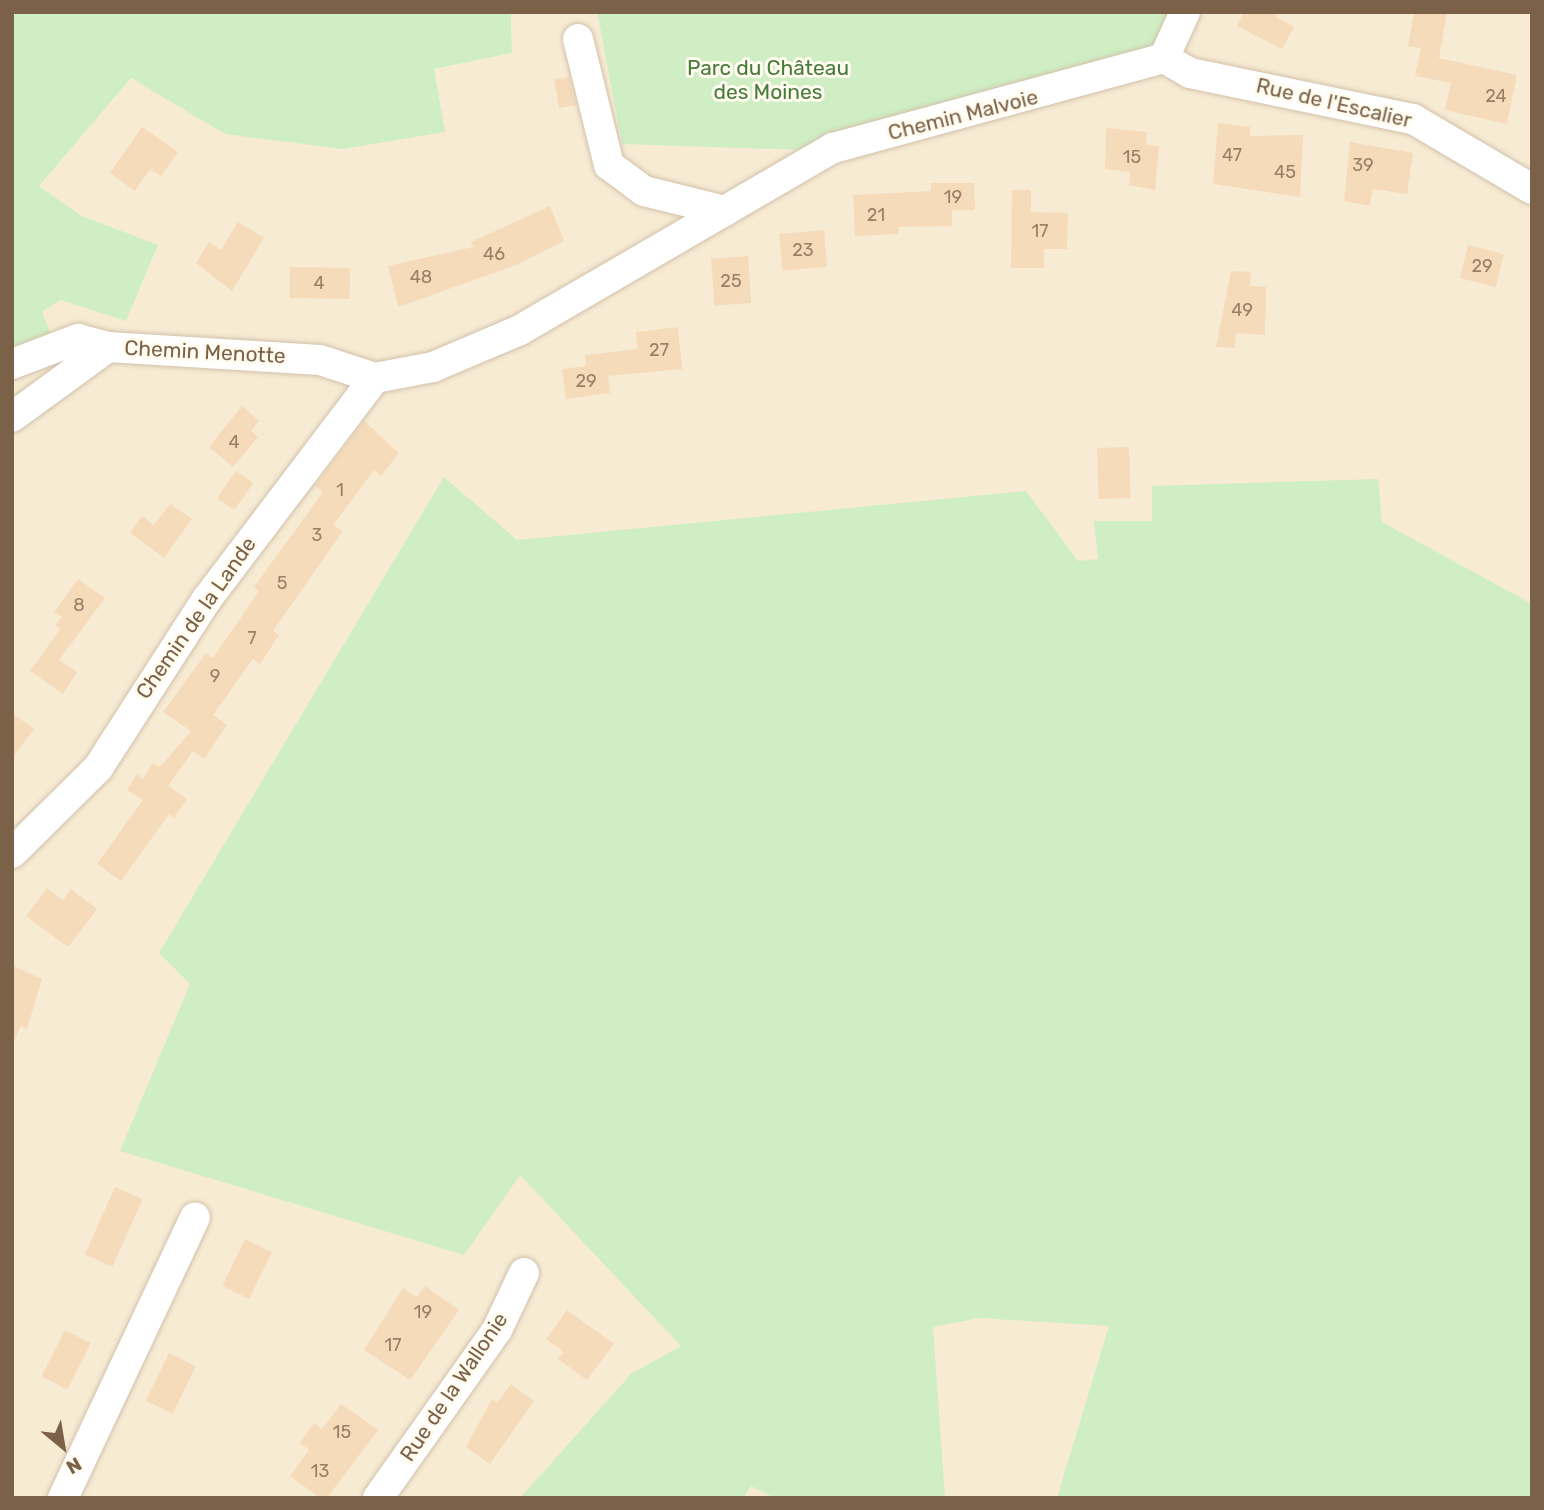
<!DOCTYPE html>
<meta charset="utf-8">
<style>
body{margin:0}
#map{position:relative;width:1544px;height:1510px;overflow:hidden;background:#fef8e6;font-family:Rubik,sans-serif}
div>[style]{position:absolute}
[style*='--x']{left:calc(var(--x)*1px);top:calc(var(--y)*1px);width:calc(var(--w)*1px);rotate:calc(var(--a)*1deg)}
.residential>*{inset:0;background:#f7ebd4}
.green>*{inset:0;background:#cfeec3}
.building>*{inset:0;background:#f6dbbb;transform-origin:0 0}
.roads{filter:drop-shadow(0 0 2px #d2c1aa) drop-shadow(0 0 2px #d2c1aa)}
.minor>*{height:30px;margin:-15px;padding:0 15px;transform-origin:15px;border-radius:15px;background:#fff}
span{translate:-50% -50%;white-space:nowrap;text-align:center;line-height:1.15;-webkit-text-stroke:6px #fffbef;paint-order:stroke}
.number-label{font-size:18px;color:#9a8065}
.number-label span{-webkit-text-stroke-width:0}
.park-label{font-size:21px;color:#477b3c}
.street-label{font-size:21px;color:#7b6148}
.frame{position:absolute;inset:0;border:14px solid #7b6148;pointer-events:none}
.north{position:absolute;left:28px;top:1412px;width:70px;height:70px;-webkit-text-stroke:5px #fffbef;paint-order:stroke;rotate:150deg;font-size:19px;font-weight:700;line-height:28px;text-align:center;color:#7b6148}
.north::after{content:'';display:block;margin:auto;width:24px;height:32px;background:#7b6148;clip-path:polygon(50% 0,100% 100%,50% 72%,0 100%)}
</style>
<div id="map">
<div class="residential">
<i style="clip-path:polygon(511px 12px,597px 12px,622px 144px,1171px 12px,1532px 12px,1532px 1498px,12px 1498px,12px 355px,42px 312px,62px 300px,126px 321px,158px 245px,80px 215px,39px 186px,132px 77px,225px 134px,434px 69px,512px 53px)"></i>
</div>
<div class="green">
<i style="clip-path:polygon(511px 12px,512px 53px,434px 69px,445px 132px,343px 149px,225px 134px,131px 78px,39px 186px,80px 215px,158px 245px,126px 321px,61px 300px,42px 312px,53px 340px,12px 355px,14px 12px)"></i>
<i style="clip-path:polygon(597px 12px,1171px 12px,1157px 52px,804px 150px,622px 144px)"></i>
<i style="clip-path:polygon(444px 477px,517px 540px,1026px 491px,1078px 561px,1098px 559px,1094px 521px,1152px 521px,1152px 486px,1378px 479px,1382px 522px,1532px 604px,1532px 1498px,1057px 1498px,1109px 1326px,979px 1318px,933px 1327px,945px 1498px,775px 1498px,751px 1486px,743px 1498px,520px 1498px,631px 1374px,681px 1346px,520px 1175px,464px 1255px,120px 1151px,190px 984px,159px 953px)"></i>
</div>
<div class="building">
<i style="clip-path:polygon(1244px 12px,1278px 12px,1276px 17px,1294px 27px,1282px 49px,1237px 26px)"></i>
<i style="clip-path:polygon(1414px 12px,1447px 12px,1439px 58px,1517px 75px,1507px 124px,1445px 110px,1451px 83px,1415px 76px,1421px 48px,1408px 46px)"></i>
<i style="clip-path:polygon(569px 77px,576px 105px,559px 108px,554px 79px)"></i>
<i style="clip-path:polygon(1218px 123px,1250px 127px,1250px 136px,1303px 135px,1300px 197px,1213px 184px)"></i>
<i style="clip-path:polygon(142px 127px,178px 152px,161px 176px,150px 169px,135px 191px,110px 173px)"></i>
<i style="clip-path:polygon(1106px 128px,1147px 132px,1146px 145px,1159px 146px,1155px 190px,1129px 185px,1130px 172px,1105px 169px)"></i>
<i style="clip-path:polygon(1350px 142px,1413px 153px,1407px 194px,1373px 189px,1370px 206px,1344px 201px)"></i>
<i style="clip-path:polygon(931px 183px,974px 183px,975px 210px,952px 210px,952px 226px,898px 227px,899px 234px,855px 236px,853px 195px,931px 191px)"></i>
<i style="clip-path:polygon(1012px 190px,1031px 190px,1031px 212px,1068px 213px,1067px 249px,1044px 249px,1044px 268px,1011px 268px)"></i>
<i style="clip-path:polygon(550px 206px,564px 241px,516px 265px,398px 307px,388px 266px,473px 247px,471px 242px)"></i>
<i style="clip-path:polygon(238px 222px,264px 238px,232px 291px,196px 263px,209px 242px,221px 250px)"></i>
<i style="left:824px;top:230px;width:37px;height:45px;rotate:85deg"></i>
<i style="left:1468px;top:245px;width:37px;height:34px;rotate:14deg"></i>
<i style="left:748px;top:256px;width:47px;height:37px;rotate:86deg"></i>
<i style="left:290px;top:267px;width:60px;height:31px;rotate:1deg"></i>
<i style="clip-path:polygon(1231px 271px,1251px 272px,1250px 286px,1266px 287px,1265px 335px,1236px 333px,1235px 348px,1216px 347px)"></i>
<i style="clip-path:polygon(678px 327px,682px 369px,608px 376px,610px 393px,566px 399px,562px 369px,586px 366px,585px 355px,637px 349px,636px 332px)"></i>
<i style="clip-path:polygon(242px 406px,259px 421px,251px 431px,258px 437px,233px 467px,209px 447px)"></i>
<i style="clip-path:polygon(364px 421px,399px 453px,381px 476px,374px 470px,333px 525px,343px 531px,273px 631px,279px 635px,260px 664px,253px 659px,213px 715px,227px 725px,204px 759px,193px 751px,168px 786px,187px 799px,174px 818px,169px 814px,121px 881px,97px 864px,143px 800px,127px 790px,137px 774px,143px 779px,153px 763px,160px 767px,191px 731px,163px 712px,206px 653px,213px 658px,259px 591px,254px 587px,323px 492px,315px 486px)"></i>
<i style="left:1129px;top:447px;width:51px;height:32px;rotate:88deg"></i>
<i style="left:236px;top:471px;width:21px;height:33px;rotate:35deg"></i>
<i style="clip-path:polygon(170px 504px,192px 519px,164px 558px,130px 533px,142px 516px,154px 525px)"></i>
<i style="clip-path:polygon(78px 579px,105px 598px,59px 660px,77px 672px,63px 694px,30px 671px,60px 629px,55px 625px,62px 617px,54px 612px)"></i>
<i style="clip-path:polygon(12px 713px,34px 729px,12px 758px)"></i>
<i style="clip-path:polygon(47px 888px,63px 900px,71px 889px,97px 909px,68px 947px,26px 916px)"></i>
<i style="clip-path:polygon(12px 965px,42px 979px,27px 1029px,21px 1026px,12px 1046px)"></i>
<i style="left:115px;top:1187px;width:30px;height:74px;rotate:24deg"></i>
<i style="left:245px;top:1239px;width:30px;height:52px;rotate:26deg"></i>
<i style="clip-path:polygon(425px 1286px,459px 1310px,410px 1380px,364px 1350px,403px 1288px,417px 1297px)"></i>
<i style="clip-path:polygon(567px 1310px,614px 1344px,587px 1380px,558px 1359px,564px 1352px,546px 1339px)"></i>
<i style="left:65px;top:1330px;width:29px;height:52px;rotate:27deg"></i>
<i style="left:169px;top:1353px;width:30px;height:53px;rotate:26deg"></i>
<i style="clip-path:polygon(511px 1384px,534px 1401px,490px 1464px,466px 1447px,492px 1399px,497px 1403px)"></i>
<i style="clip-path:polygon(341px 1404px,378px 1430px,327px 1498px,320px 1498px,290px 1476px,309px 1450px,300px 1443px,314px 1423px,322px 1429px)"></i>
</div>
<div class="roads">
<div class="minor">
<i style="--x:578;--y:39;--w:130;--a:76.2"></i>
<i style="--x:609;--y:165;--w:44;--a:36.6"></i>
<i style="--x:644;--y:191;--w:83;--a:13.9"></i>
<i style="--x:1164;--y:58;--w:30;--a:30"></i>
<i style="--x:1190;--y:73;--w:228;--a:11.7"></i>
<i style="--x:1413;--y:119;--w:138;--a:30.5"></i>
<i style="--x:12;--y:364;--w:71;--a:-20.7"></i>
<i style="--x:78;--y:339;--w:31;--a:15"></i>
<i style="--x:108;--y:347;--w:212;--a:3.5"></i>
<i style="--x:320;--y:360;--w:58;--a:18.1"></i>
<i style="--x:375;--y:378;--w:59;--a:-10.7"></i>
<i style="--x:433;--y:367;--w:95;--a:-23"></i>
<i style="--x:520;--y:330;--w:362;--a:-30.2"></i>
<i style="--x:833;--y:148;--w:343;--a:-15.2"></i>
<i style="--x:1164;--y:58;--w:51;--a:-65.5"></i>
<i style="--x:12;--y:417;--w:119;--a:-36.1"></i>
<i style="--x:12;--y:853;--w:121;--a:-44.7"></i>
<i style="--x:98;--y:768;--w:201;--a:-57.2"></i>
<i style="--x:207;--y:599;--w:278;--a:-52.8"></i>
<i style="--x:63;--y:1498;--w:310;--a:-64.8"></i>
<i style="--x:378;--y:1498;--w:206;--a:-54.7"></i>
<i style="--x:497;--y:1330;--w:63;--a:-64.7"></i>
</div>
</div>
<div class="number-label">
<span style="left:1496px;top:96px">24</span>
<span style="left:1232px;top:155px">47</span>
<span style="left:1132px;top:157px">15</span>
<span style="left:1363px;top:165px">39</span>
<span style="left:1285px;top:172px">45</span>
<span style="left:953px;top:197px">19</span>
<span style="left:876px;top:215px">21</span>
<span style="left:1040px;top:231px">17</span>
<span style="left:803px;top:250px">23</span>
<span style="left:494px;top:254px">46</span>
<span style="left:1482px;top:266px">29</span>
<span style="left:421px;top:277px">48</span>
<span style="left:731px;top:281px">25</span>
<span style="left:319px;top:283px">4</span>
<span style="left:1242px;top:310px">49</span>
<span style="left:659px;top:350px">27</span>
<span style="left:586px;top:381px">29</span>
<span style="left:234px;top:442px">4</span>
<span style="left:340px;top:490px">1</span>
<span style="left:317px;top:535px">3</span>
<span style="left:282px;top:583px">5</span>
<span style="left:79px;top:605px">8</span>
<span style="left:252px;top:638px">7</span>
<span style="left:215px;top:676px">9</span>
<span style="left:423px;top:1312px">19</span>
<span style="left:393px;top:1345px">17</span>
<span style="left:342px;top:1432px">15</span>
<span style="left:320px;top:1471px">13</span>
</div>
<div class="park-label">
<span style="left:768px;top:80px">Parc du Château<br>des Moines</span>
</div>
<div class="street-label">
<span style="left:1334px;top:103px;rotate:13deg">Rue de l'Escalier</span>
<span style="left:963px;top:115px;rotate:-14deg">Chemin Malvoie</span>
<span style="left:205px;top:352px;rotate:3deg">Chemin Menotte</span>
<span style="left:196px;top:618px;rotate:-55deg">Chemin de la Lande</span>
<span style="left:454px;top:1387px;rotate:-56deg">Rue de la Wallonie</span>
</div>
<div class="frame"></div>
<div class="north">N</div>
</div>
